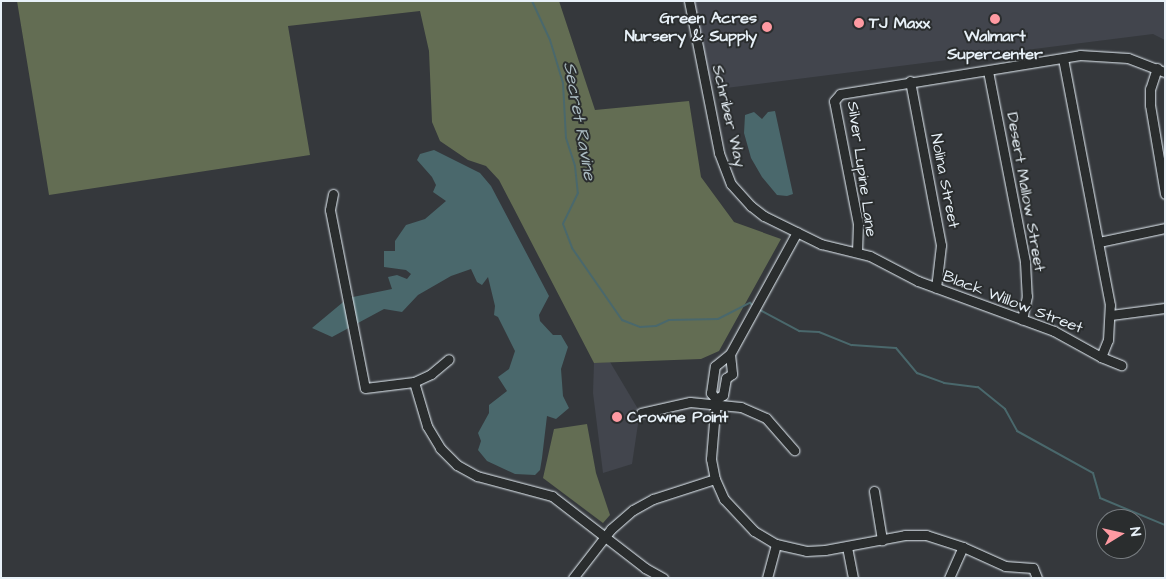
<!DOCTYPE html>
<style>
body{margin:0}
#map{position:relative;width:1166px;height:579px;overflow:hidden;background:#35383c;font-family:"Architects Daughter",sans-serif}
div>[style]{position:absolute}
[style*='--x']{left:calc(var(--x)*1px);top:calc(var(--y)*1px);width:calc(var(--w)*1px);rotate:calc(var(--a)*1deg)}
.built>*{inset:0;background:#42454d}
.green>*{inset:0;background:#636d53}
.water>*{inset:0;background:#4a686c}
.stream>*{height:2px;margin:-1px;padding:0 1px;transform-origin:1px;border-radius:1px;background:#4a686c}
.roads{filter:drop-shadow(0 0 1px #e8f1f8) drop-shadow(0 0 1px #e8f1f8)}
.minor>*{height:9px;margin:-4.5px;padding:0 4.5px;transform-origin:4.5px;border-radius:4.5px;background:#2a2d2e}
.dots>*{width:14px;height:14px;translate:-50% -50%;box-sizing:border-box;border:2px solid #2a2d2e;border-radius:50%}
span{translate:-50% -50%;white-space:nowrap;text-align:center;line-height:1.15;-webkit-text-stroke:4px #2a2d2e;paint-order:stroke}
.poi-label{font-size:16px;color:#e8f1f8;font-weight:700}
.right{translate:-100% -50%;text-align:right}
.left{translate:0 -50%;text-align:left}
.street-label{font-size:16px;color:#e8f1f8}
.water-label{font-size:18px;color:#a9bac0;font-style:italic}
.frame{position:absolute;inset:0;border:2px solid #e8f1f8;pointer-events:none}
.north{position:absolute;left:1096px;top:509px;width:50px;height:50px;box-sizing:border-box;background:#2a2d2e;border:1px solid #767b7f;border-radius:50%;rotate:81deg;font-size:14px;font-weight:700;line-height:20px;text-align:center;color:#e8f1f8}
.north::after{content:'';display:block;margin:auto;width:18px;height:22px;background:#ff9aa2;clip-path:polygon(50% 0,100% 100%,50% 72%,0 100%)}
</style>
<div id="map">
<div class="built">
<i style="clip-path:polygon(693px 1px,1165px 1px,1165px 40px,1153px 34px,718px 89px,709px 75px)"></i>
<i style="clip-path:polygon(610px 362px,638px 409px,638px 424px,632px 464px,603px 473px,593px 393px,594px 363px)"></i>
</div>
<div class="green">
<i style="clip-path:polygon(17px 1px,559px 1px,595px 110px,689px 101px,701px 177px,734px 222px,781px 239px,719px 351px,701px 359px,594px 363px,499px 180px,486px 166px,468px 160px,440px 141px,432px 122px,429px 51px,420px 11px,288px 26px,310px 155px,49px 195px)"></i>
<i style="clip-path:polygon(587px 424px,596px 473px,610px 515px,603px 523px,543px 478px,554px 429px)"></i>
</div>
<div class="water">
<i style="clip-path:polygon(775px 111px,793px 194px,787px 196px,777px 195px,762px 177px,751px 158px,744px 133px,745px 115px,754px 112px,762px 119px,768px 112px)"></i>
<i style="clip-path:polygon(434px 150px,480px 173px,491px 186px,549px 296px,539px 315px,540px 321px,553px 335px,561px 335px,568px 347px,561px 369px,563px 396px,569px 408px,556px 419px,547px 416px,542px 458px,540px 470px,535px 475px,515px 474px,487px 461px,478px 450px,481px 441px,478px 433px,489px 413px,489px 405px,507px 391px,498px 377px,509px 369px,515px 351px,498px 317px,494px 315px,495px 306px,488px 277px,482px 285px,477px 282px,471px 269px,451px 276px,418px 295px,402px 312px,384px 309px,332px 337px,312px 328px,348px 298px,392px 289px,388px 277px,397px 275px,407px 279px,411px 274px,406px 270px,384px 267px,384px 251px,395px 251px,395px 241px,406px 225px,425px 219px,446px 201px,433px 192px,436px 185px,432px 177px,417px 160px,420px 154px)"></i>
</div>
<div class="stream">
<i style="--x:532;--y:1;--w:43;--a:65.2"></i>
<i style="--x:550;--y:40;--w:45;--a:73.2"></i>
<i style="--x:563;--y:83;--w:55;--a:86.9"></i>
<i style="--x:566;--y:138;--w:29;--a:72"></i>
<i style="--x:575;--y:166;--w:27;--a:84"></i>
<i style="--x:578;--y:193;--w:34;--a:116"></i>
<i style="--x:563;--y:224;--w:26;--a:69"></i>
<i style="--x:572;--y:248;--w:88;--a:55.2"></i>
<i style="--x:622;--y:320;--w:19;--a:21"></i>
<i style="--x:640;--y:327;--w:16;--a:-4"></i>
<i style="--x:656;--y:326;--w:14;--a:-25"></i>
<i style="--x:669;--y:320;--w:49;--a:-1.2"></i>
<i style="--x:718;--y:319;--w:36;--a:-27"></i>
<i style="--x:750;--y:303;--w:5;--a:37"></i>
<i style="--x:758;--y:309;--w:47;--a:28.2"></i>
<i style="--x:799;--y:331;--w:20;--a:3"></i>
<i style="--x:819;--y:332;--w:35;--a:22"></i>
<i style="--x:852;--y:345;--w:44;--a:3.9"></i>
<i style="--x:896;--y:348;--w:33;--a:50"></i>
<i style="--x:917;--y:373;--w:29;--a:20"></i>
<i style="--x:944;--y:383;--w:34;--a:7"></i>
<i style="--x:978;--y:387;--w:35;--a:39"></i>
<i style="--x:1005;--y:409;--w:25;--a:61"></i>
<i style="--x:1017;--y:431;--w:87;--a:28.9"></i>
<i style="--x:1093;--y:473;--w:26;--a:74"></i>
<i style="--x:1100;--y:498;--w:70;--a:22.6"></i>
</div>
<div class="roads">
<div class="minor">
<i style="--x:689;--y:1;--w:155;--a:78.8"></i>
<i style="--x:719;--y:153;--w:33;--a:69"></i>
<i style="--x:731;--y:184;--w:30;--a:48"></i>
<i style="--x:751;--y:206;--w:16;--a:38"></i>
<i style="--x:764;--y:216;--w:64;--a:26.2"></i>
<i style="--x:821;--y:244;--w:50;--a:13.8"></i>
<i style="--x:870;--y:256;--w:54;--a:27.5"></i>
<i style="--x:918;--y:281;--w:145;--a:20.2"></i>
<i style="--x:1054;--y:331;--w:54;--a:29"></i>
<i style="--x:1101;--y:357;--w:18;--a:-68"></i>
<i style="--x:1108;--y:340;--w:35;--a:-87"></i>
<i style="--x:1110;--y:305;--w:251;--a:-100.8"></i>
<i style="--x:1157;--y:68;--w:22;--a:108"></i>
<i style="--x:1150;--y:89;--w:16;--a:90"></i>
<i style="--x:1150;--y:105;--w:90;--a:80.4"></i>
<i style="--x:988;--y:71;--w:195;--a:79"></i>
<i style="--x:1025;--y:262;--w:34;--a:87"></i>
<i style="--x:1027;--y:296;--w:24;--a:102"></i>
<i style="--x:910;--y:81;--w:167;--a:79.3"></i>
<i style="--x:941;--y:245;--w:43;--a:96.6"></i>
<i style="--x:333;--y:194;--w:16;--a:101"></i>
<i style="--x:330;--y:210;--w:181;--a:78.9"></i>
<i style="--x:365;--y:388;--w:49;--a:-7"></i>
<i style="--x:414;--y:382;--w:19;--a:-25"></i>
<i style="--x:431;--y:374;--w:23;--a:-40"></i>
<i style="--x:1099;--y:242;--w:67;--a:-12"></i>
<i style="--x:857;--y:252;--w:28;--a:-88"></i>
<i style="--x:858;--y:224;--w:125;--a:-101"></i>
<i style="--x:834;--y:101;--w:9;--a:-49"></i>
<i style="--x:840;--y:94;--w:243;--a:-9.2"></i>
<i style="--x:1080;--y:55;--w:48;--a:3.6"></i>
<i style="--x:1128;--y:58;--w:40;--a:21"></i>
<i style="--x:1111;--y:315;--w:54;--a:-7.4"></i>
<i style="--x:730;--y:354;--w:20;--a:84"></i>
<i style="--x:732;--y:374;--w:7;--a:146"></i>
<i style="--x:726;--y:378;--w:17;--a:100"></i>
<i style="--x:723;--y:395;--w:8;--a:150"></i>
<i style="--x:716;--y:399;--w:60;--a:94.8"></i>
<i style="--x:711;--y:459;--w:20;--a:79"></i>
<i style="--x:715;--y:479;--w:22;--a:66"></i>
<i style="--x:724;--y:499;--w:44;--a:46.8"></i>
<i style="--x:754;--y:531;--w:26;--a:31"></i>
<i style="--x:776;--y:544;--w:31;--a:13"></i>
<i style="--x:806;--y:551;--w:19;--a:-3"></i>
<i style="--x:825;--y:550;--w:81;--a:-10.6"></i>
<i style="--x:905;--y:535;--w:21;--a:0"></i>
<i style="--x:926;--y:535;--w:39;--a:18"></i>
<i style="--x:963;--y:547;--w:46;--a:24.3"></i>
<i style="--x:1005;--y:566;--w:28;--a:4"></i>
<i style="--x:1033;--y:568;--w:11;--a:68"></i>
<i style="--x:1101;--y:357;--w:22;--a:22"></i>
<i style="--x:414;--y:382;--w:46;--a:73.5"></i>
<i style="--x:427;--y:426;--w:26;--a:59"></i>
<i style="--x:440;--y:448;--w:24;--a:45"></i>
<i style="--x:457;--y:465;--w:23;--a:29"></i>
<i style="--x:477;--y:476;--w:78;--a:14.9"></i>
<i style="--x:552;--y:496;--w:118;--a:37.7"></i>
<i style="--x:645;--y:568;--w:21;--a:29"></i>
<i style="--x:716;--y:399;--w:8;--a:-130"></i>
<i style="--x:711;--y:393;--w:27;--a:-82"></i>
<i style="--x:715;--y:366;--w:19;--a:-39"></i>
<i style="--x:730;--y:354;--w:139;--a:-61.2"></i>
<i style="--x:641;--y:413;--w:50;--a:-12.7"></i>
<i style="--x:690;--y:402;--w:51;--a:5.6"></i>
<i style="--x:741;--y:407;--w:27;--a:24"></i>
<i style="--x:766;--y:418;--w:43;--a:48.8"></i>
<i style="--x:874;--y:491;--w:50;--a:80.7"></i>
<i style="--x:847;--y:547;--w:32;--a:79"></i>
<i style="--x:573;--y:578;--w:62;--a:-52.2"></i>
<i style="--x:611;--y:529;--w:29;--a:-41"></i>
<i style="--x:633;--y:510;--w:23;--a:-29"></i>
<i style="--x:653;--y:499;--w:65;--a:-17.9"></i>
<i style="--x:767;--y:578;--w:35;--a:-75"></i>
<i style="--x:949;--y:578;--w:34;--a:-66"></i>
</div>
</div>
<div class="dots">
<i style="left:995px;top:19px;background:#ff9aa2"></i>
<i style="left:859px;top:23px;background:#ff9aa2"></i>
<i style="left:767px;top:27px;background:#ff9aa2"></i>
<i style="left:617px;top:417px;background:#ff9aa2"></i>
</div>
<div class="poi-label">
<span class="right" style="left:757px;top:27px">Green Acres<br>Nursery &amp; Supply</span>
<span class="left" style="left:869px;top:23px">TJ Maxx</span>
<span style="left:995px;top:45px">Walmart<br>Supercenter</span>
<span class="left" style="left:627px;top:417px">Crowne Point</span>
</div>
<div class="street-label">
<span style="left:729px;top:116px;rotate:77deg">Schriber Way</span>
<span style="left:862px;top:169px;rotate:82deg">Silver Lupine Lane</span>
<span style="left:945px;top:181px;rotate:79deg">Nolina Street</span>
<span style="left:1026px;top:192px;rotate:80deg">Desert Mallow Street</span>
<span style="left:1013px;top:302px;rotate:21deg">Black Willow Street</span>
</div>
<div class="water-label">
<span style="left:579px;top:121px;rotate:80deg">Secret Ravine</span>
</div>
<div class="frame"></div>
<div class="north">N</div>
</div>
